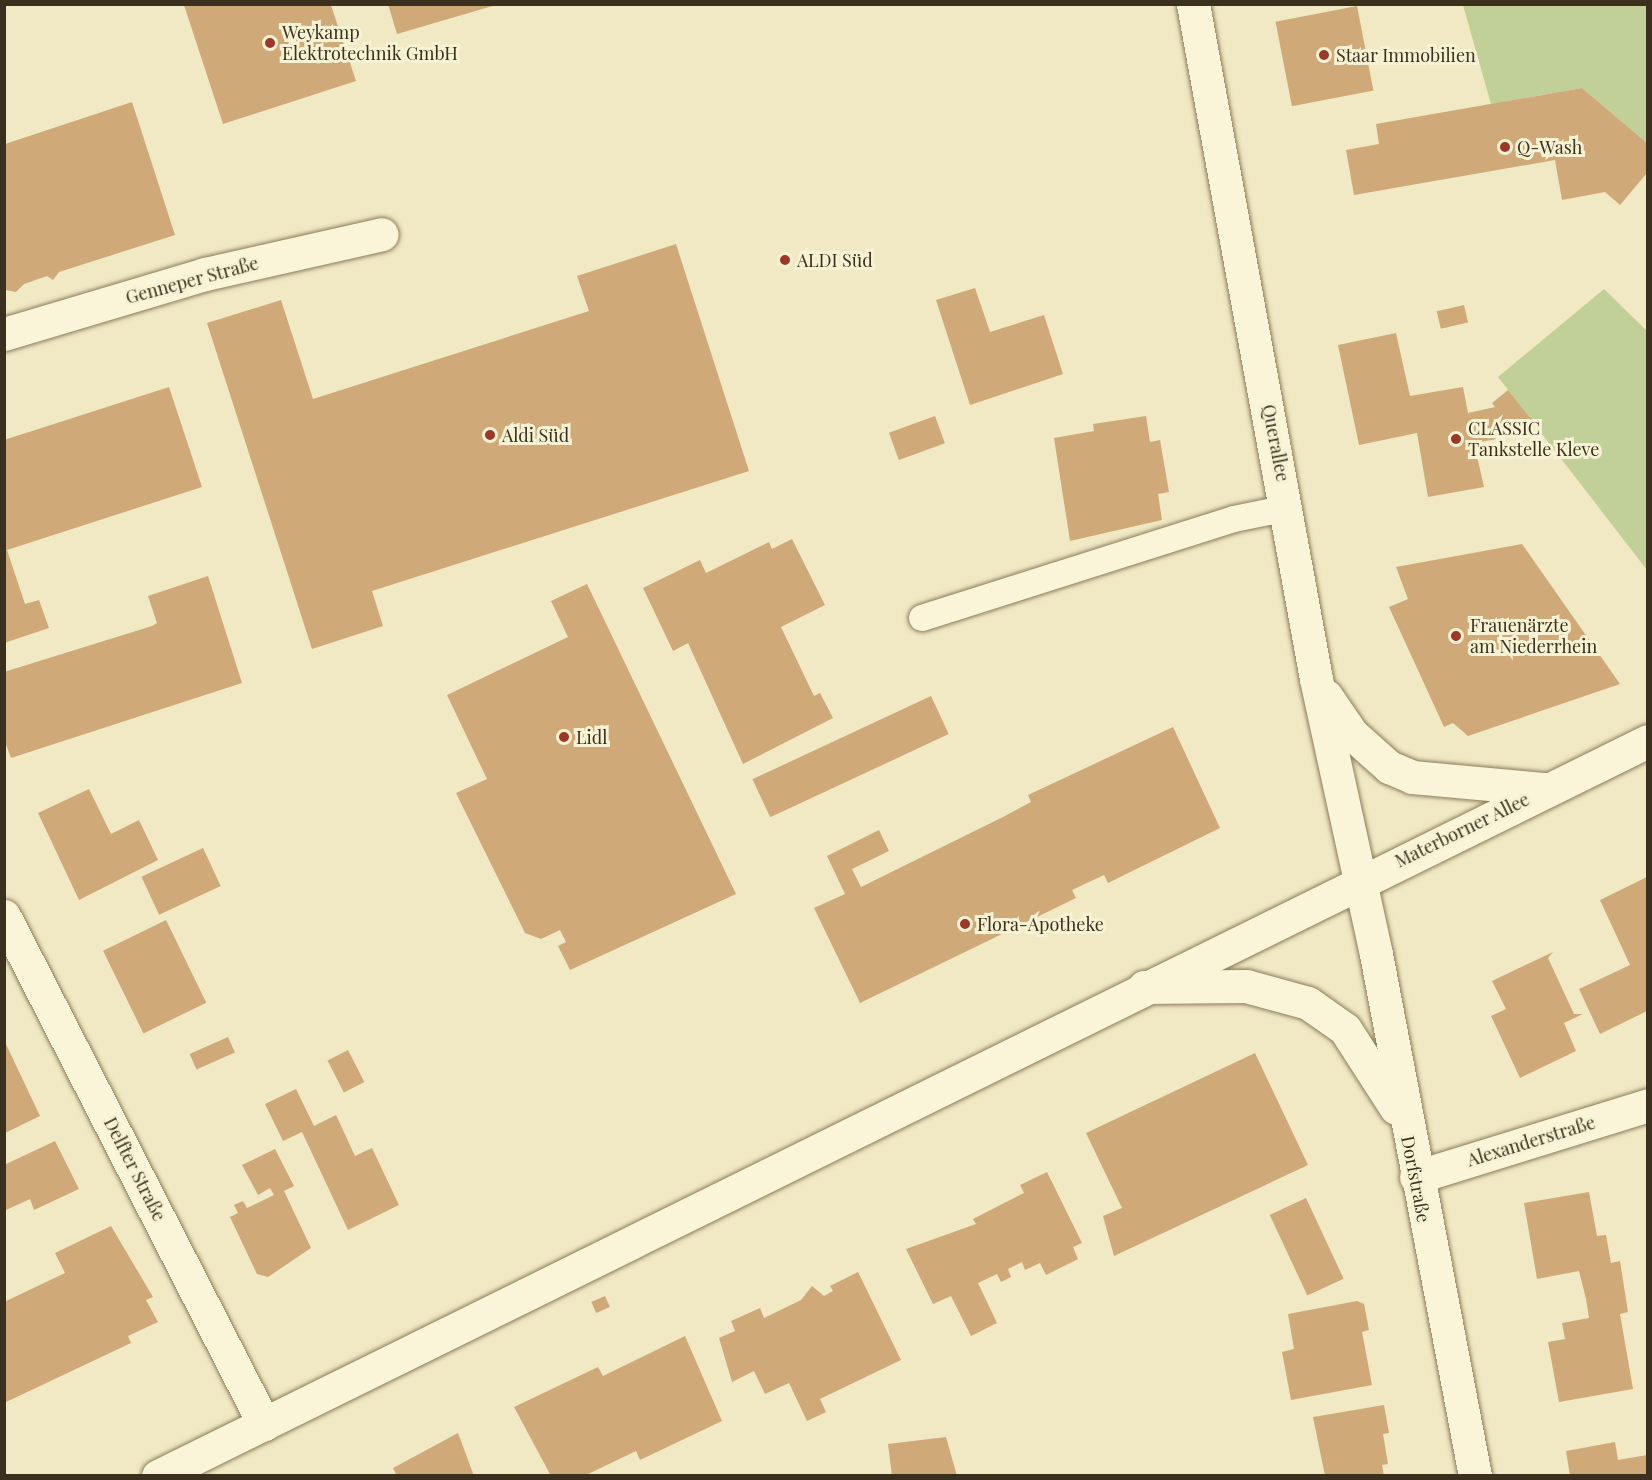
<!DOCTYPE html>
<meta charset="utf-8">
<style>
body{margin:0}
#map{position:relative;width:1652px;height:1480px;overflow:hidden;background:#f0e9c4;font-family:"Playfair Display",serif}
div>[style]{position:absolute}
[style*='--x']{left:calc(var(--x)*1px);top:calc(var(--y)*1px);width:calc(var(--w)*1px);rotate:calc(var(--a)*1deg)}
.green>*{inset:0;background:#c1cf98}
.building>*{inset:0;background:#d0a979;transform-origin:0 0}
.roads{filter:drop-shadow(0 0 2px #8c7b5a) drop-shadow(0 0 2px #8c7b5a)}
.service>*{height:26px;margin:-13px;padding:0 13px;transform-origin:13px;border-radius:13px;background:#faf5d8}
.minor>*{height:33px;margin:-16.5px;padding:0 16.5px;transform-origin:16.5px;border-radius:16.5px;background:#faf5d8}
.tertiary>*{height:33px;margin:-16.5px;padding:0 16.5px;transform-origin:16.5px;border-radius:16.5px;background:#faf5d8}
.secondary>*{height:33px;margin:-16.5px;padding:0 16.5px;transform-origin:16.5px;border-radius:16.5px;background:#faf5d8}
.dots>*{width:16px;height:16px;translate:-50% -50%;box-sizing:border-box;border:3px solid #f7f2d4;border-radius:50%}
span{translate:-50% -50%;white-space:nowrap;text-align:center;line-height:1.15;-webkit-text-stroke:6px #f7f2d4;paint-order:stroke}
.poi-label{font-size:18px;color:#3b301e}
.left{translate:0 -50%;text-align:left}
.street-label{font-size:18px;color:#3b301e}
.frame{position:absolute;inset:0;border:6px solid #3b301e;pointer-events:none}
</style>
<div id="map">
<div class="green">
<i style="clip-path:polygon(1463px 5px,1647px 5px,1647px 143px,1582px 88px,1491px 104px)"></i>
<i style="clip-path:polygon(1604px 289px,1647px 331px,1647px 570px,1498px 377px)"></i>
</div>
<div class="building">
<i style="clip-path:polygon(388px 4px,496px 4px,496px 5px,397px 34px)"></i>
<i style="clip-path:polygon(184px 5px,331px 5px,356px 81px,223px 124px)"></i>
<i style="left:1357px;top:6px;width:86px;height:83px;rotate:79deg"></i>
<i style="clip-path:polygon(1582px 88px,1647px 143px,1647px 173px,1620px 205px,1605px 192px,1562px 200px,1555px 160px,1354px 195px,1346px 150px,1379px 144px,1376px 124px)"></i>
<i style="clip-path:polygon(132px 102px,175px 235px,59px 272px,53px 280px,47px 276px,24px 284px,16px 292px,5px 290px,5px 144px)"></i>
<i style="clip-path:polygon(676px 244px,749px 471px,372px 591px,383px 626px,312px 649px,207px 323px,281px 300px,313px 399px,589px 311px,577px 276px)"></i>
<i style="clip-path:polygon(975px 288px,990px 332px,1044px 315px,1063px 374px,970px 405px,936px 300px)"></i>
<i style="left:1464px;top:305px;width:18px;height:28px;rotate:77deg"></i>
<i style="clip-path:polygon(1396px 333px,1410px 396px,1463px 387px,1468px 413px,1495px 407px,1492px 403px,1508px 390px,1534px 423px,1519px 435px,1474px 443px,1484px 487px,1428px 497px,1417px 433px,1359px 445px,1338px 345px)"></i>
<i style="clip-path:polygon(169px 387px,202px 487px,7px 550px,25px 604px,39px 600px,49px 628px,4px 643px,4px 440px)"></i>
<i style="left:935px;top:416px;width:29px;height:49px;rotate:70deg"></i>
<i style="clip-path:polygon(1146px 416px,1150px 442px,1160px 440px,1169px 492px,1158px 494px,1162px 520px,1070px 541px,1054px 438px,1094px 431px,1093px 424px)"></i>
<i style="clip-path:polygon(792px 539px,825px 605px,781px 627px,814px 696px,820px 693px,833px 718px,743px 764px,688px 643px,673px 651px,643px 588px,700px 560px,706px 573px,769px 542px,772px 549px)"></i>
<i style="clip-path:polygon(1522px 544px,1620px 684px,1468px 736px,1453px 723px,1444px 727px,1389px 607px,1408px 599px,1396px 567px)"></i>
<i style="clip-path:polygon(208px 576px,242px 683px,11px 758px,4px 739px,4px 672px,152px 626px,157px 623px,148px 596px)"></i>
<i style="clip-path:polygon(587px 584px,736px 894px,570px 970px,558px 946px,566px 942px,560px 930px,541px 939px,525px 933px,456px 793px,487px 779px,447px 695px,568px 637px,551px 601px)"></i>
<i style="left:931px;top:696px;width:42px;height:197px;rotate:65deg"></i>
<i style="clip-path:polygon(1173px 727px,1220px 828px,1108px 883px,1104px 875px,1072px 890px,1076px 898px,860px 1003px,814px 908px,845px 894px,827px 856px,879px 830px,889px 851px,852px 869px,861px 887px,1003px 817px,1031px 802px,1028px 795px)"></i>
<i style="clip-path:polygon(89px 789px,111px 834px,139px 820px,158px 860px,79px 900px,38px 813px)"></i>
<i style="left:203px;top:848px;width:42px;height:68px;rotate:65deg"></i>
<i style="clip-path:polygon(1647px 877px,1647px 1011px,1600px 1034px,1579px 989px,1630px 965px,1600px 900px)"></i>
<i style="left:166px;top:920px;width:92px;height:70px;rotate:64deg"></i>
<i style="clip-path:polygon(1553px 952px,1548px 958px,1574px 1014px,1583px 1014px,1564px 1023px,1576px 1051px,1520px 1078px,1491px 1016px,1506px 1009px,1492px 981px)"></i>
<i style="left:228px;top:1037px;width:17px;height:42px;rotate:66deg"></i>
<i style="clip-path:polygon(5px 1042px,40px 1116px,5px 1133px)"></i>
<i style="left:348px;top:1050px;width:36px;height:23px;rotate:63deg"></i>
<i style="clip-path:polygon(1255px 1053px,1308px 1165px,1114px 1256px,1103px 1216px,1122px 1208px,1086px 1133px)"></i>
<i style="clip-path:polygon(296px 1089px,314px 1126px,336px 1115px,355px 1156px,372px 1148px,399px 1205px,348px 1230px,302px 1132px,283px 1141px,265px 1104px)"></i>
<i style="clip-path:polygon(55px 1141px,79px 1189px,34px 1210px,30px 1199px,4px 1211px,4px 1165px)"></i>
<i style="clip-path:polygon(275px 1149px,294px 1186px,284px 1191px,311px 1248px,268px 1277px,257px 1274px,230px 1217px,238px 1213px,234px 1205px,243px 1201px,247px 1208px,274px 1195px,270px 1188px,258px 1195px,242px 1165px)"></i>
<i style="clip-path:polygon(1047px 1172px,1082px 1243px,1073px 1247px,1078px 1259px,1046px 1275px,1040px 1263px,1025px 1270px,1022px 1262px,1008px 1269px,1011px 1277px,1001px 1282px,997px 1274px,978px 1283px,997px 1323px,971px 1336px,951px 1296px,933px 1304px,906px 1249px,976px 1224px,973px 1219px,1024px 1193px,1020px 1185px)"></i>
<i style="clip-path:polygon(1589px 1192px,1597px 1236px,1606px 1235px,1611px 1263px,1620px 1261px,1628px 1312px,1620px 1314px,1633px 1389px,1559px 1402px,1548px 1342px,1565px 1339px,1562px 1323px,1589px 1318px,1586px 1299px,1579px 1271px,1537px 1279px,1524px 1203px)"></i>
<i style="left:1306px;top:1198px;width:89px;height:40px;rotate:65deg"></i>
<i style="clip-path:polygon(111px 1226px,153px 1297px,146px 1300px,158px 1322px,128px 1336px,131px 1343px,4px 1403px,4px 1302px,65px 1273px,55px 1253px)"></i>
<i style="clip-path:polygon(858px 1272px,901px 1360px,820px 1399px,826px 1412px,807px 1421px,789px 1383px,765px 1394px,754px 1371px,732px 1382px,719px 1338px,735px 1331px,731px 1321px,760px 1308px,764px 1318px,801px 1300px,812px 1286px,824px 1296px,833px 1291px,830px 1286px)"></i>
<i style="left:605px;top:1296px;width:12px;height:15px;rotate:66deg"></i>
<i style="clip-path:polygon(1357px 1301px,1364px 1304px,1369px 1330px,1362px 1332px,1372px 1385px,1291px 1400px,1282px 1352px,1294px 1349px,1288px 1314px)"></i>
<i style="clip-path:polygon(685px 1336px,722px 1421px,640px 1460px,636px 1451px,584px 1476px,551px 1476px,514px 1407px,598px 1367px,603px 1376px)"></i>
<i style="clip-path:polygon(1384px 1405px,1389px 1433px,1383px 1434px,1388px 1464px,1382px 1465px,1384px 1476px,1325px 1476px,1313px 1417px)"></i>
<i style="clip-path:polygon(458px 1433px,474px 1476px,397px 1476px,393px 1468px)"></i>
<i style="clip-path:polygon(946px 1437px,957px 1476px,892px 1476px,888px 1444px)"></i>
<i style="clip-path:polygon(1615px 1442px,1618px 1460px,1647px 1455px,1647px 1476px,1570px 1476px,1566px 1451px)"></i>
</div>
<div class="roads">
<div class="service">
<i style="--x:922;--y:618;--w:327;--a:-17.6"></i>
<i style="--x:1234;--y:519;--w:55;--a:-11.5"></i>
</div>
<div class="minor">
<i style="--x:4;--y:334;--w:210;--a:-16.6"></i>
<i style="--x:205;--y:274;--w:181;--a:-12.7"></i>
<i style="--x:4;--y:916;--w:571;--a:62.9"></i>
<i style="--x:1416;--y:1177;--w:243;--a:-17.2"></i>
</div>
<div class="tertiary">
<i style="--x:1193;--y:4;--w:686;--a:79.67"></i>
<i style="--x:1316;--y:679;--w:281;--a:77.7"></i>
<i style="--x:1376;--y:954;--w:531;--a:79.26"></i>
<i style="--x:1326;--y:696;--w:46;--a:55.6"></i>
<i style="--x:1352;--y:734;--w:50;--a:41.7"></i>
<i style="--x:1389;--y:767;--w:25;--a:23"></i>
<i style="--x:1412;--y:777;--w:134;--a:5.2"></i>
<i style="--x:1144;--y:987;--w:102;--a:-0.6"></i>
<i style="--x:1246;--y:986;--w:64;--a:15.3"></i>
<i style="--x:1308;--y:1003;--w:45;--a:35.1"></i>
<i style="--x:1345;--y:1029;--w:94;--a:57.2"></i>
</div>
<div class="secondary">
<i style="--x:158;--y:1476;--w:1661;--a:-26.26"></i>
</div>
</div>
<div class="dots">
<i style="left:270px;top:43px;background:#9d3727"></i>
<i style="left:1324px;top:55px;background:#9d3727"></i>
<i style="left:1505px;top:147px;background:#9d3727"></i>
<i style="left:785px;top:260px;background:#9d3727"></i>
<i style="left:490px;top:435px;background:#9d3727"></i>
<i style="left:1456px;top:439px;background:#9d3727"></i>
<i style="left:1456px;top:636px;background:#9d3727"></i>
<i style="left:564px;top:737px;background:#9d3727"></i>
<i style="left:965px;top:924px;background:#9d3727"></i>
</div>
<div class="poi-label">
<span class="left" style="left:282px;top:43px">Weykamp<br>Elektrotechnik GmbH</span>
<span class="left" style="left:1336px;top:55px">Staar Immobilien</span>
<span class="left" style="left:1517px;top:147px">Q-Wash</span>
<span class="left" style="left:797px;top:260px">ALDI Süd</span>
<span class="left" style="left:1468px;top:439px">CLASSIC<br>Tankstelle Kleve</span>
<span class="left" style="left:502px;top:435px">Aldi Süd</span>
<span class="left" style="left:1470px;top:636px">Frauenärzte<br>am Niederrhein</span>
<span class="left" style="left:576px;top:737px">Lidl</span>
<span class="left" style="left:977px;top:924px">Flora-Apotheke</span>
</div>
<div class="street-label">
<span style="left:192px;top:280px;rotate:-15deg">Genneper Straße</span>
<span style="left:1276px;top:443px;rotate:79deg">Querallee</span>
<span style="left:1462px;top:830px;rotate:-26deg">Materborner Allee</span>
<span style="left:1531px;top:1141px;rotate:-17deg">Alexanderstraße</span>
<span style="left:135px;top:1169px;rotate:63deg">Delfter Straße</span>
<span style="left:1416px;top:1179px;rotate:79deg">Dorfstraße</span>
</div>
<div class="frame"></div>
</div>
